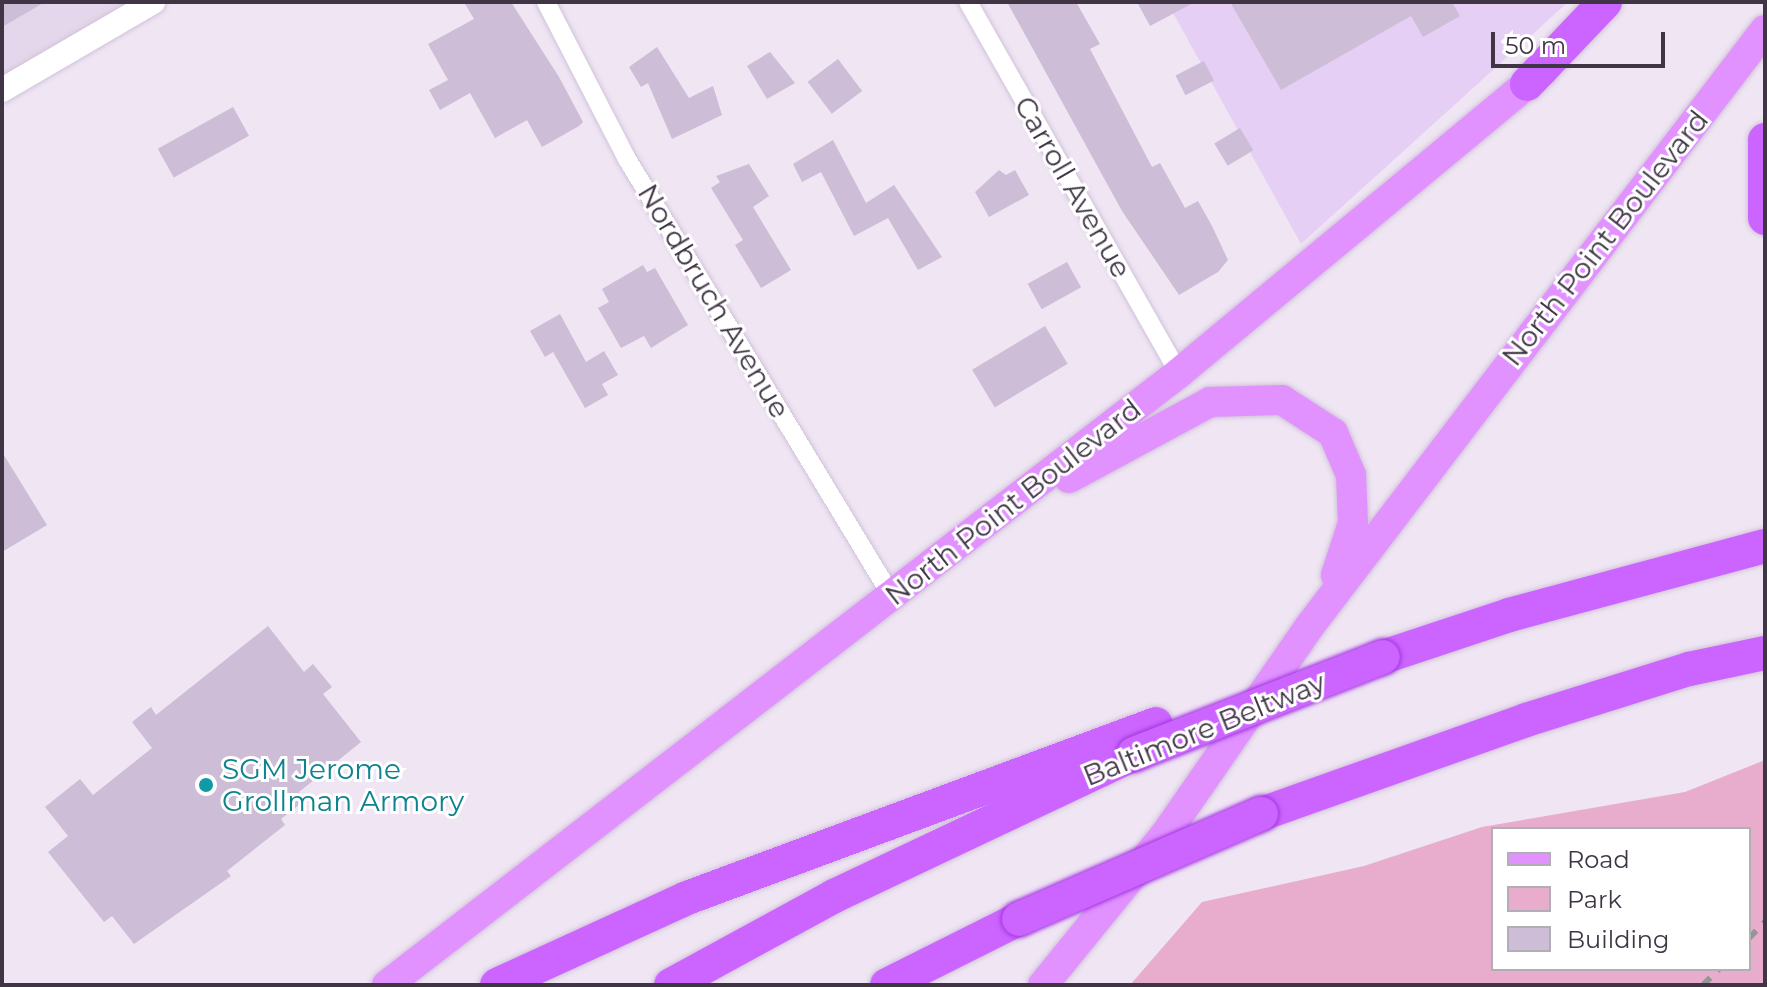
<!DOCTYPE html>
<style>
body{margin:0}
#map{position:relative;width:1767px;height:987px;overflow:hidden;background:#efe5f3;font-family:Montserrat,sans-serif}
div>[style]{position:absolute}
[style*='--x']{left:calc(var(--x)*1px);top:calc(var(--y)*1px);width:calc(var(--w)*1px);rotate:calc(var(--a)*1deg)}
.residential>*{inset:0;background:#e5d7eb}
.commercial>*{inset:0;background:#e6cff5}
.green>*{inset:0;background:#e8adcd}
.building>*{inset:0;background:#cdbdd7;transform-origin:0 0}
.roads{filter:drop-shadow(0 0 2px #d1c2d9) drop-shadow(0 0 2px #d1c2d9)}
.minor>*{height:18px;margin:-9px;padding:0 9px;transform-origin:9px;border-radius:9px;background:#fff}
.tertiary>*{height:24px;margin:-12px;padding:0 12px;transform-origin:12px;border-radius:12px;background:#fff}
.primary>*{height:30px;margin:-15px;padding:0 15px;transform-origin:15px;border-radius:15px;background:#e192ff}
.motorway>*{height:34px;margin:-17px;padding:0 17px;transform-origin:17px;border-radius:17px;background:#cc64ff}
.rail>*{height:6px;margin-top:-3px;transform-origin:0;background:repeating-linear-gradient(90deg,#959595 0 10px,transparent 0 20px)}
.bridges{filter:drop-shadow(0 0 2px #a133df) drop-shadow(0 0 2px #a133df)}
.motorway-bridge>*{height:34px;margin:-17px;padding:0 17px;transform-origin:17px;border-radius:17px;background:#cc64ff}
.dots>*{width:22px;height:22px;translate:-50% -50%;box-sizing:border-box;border:4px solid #fff;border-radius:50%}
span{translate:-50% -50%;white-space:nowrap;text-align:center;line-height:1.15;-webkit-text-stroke:6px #fff;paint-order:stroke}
.street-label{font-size:28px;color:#3f3545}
.culture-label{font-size:28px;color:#0d838f}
.left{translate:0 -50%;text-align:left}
.frame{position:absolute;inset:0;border:4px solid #3f3545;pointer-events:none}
.legend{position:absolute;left:1491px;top:827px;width:260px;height:144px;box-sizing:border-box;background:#fff;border:2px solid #b2aeb5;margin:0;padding:10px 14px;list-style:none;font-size:24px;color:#3f3545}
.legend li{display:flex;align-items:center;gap:16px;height:40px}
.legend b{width:40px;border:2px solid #b2aeb5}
.scale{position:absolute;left:1491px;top:32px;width:174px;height:36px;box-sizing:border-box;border:4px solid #3f3545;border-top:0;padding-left:10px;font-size:24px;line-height:28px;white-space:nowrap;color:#3f3545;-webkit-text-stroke:6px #fff;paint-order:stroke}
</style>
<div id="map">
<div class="residential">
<i style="clip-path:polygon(2px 2px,136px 2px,2px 80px)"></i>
</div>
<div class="commercial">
<i style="clip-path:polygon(1167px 2px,1568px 2px,1301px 244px)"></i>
</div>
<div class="green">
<i style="clip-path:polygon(evenodd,1765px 760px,1765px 985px,1130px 985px,1202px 902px,1364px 866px,1482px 827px,1685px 792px,1765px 760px,1493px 829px,1749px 829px,1749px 969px,1493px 969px,1493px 829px)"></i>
</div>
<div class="building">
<i style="clip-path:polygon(2px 2px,45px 2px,2px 27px)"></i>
<i style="clip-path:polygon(464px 2px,511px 2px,559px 77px,583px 122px,579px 126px,542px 147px,527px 120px,495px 138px,470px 93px,440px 110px,429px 90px,448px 80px,428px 44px,474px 19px)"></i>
<i style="clip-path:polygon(1007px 2px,1076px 2px,1100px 44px,1090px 49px,1152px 167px,1160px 163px,1185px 208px,1198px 201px,1212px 226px,1228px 260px,1218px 272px,1179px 295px,1122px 211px)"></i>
<i style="clip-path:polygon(1137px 2px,1195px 2px,1150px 26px)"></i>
<i style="clip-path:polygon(1230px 2px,1452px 2px,1460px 16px,1423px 37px,1411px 16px,1281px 90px)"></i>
<i style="clip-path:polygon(657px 47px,689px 98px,713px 86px,722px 115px,672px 139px,648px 83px,641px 87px,629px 67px)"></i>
<i style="clip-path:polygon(770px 52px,795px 83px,767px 99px,747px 66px)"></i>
<i style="left:838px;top:59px;width:40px;height:38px;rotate:53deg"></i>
<i style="left:1204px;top:61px;width:22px;height:32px;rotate:63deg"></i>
<i style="left:233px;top:107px;width:33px;height:86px;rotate:61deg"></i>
<i style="left:1240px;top:128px;width:26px;height:30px;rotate:59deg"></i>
<i style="clip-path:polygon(833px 140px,866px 203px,894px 185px,942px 257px,918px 270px,888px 218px,854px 236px,821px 172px,802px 182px,793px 164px)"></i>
<i style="clip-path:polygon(749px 164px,769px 196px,753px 207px,791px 270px,761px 288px,735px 245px,743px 240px,711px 188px,720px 182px,716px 176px)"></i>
<i style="clip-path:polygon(999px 170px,1006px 175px,1015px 170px,1029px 195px,989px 217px,975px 192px)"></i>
<i style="left:1067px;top:262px;width:29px;height:45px;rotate:61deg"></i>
<i style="clip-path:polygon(643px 265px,647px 272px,655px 268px,688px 325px,651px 348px,644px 336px,621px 348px,598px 308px,609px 302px,602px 289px)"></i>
<i style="clip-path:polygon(560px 314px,586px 362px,604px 351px,618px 375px,602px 384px,608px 395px,585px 408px,553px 352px,545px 357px,530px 331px)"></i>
<i style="left:1045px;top:326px;width:44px;height:85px;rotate:59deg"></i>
<i style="clip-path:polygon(2px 452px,47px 525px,2px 552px)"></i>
<i style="clip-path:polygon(268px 626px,304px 672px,313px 664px,332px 687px,323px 694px,361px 742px,299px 792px,305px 800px,281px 819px,285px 825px,227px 871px,231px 876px,134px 944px,112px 916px,104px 922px,48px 852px,68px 836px,45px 807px,80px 779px,93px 795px,152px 748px,132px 722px,151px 707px,156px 715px)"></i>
</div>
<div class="roads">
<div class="minor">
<i style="--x:546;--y:2;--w:177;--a:62.7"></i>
<i style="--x:627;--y:159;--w:510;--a:58.8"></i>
<i style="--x:968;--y:2;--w:427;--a:60.4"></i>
</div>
<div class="tertiary">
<i style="--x:2;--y:90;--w:175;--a:-30.2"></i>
</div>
<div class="primary">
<i style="--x:1069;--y:478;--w:160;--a:-28.3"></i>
<i style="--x:1210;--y:402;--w:72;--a:-1.6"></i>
<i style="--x:1282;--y:400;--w:61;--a:32.9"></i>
<i style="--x:1333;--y:433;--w:46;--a:66.8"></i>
<i style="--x:1351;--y:475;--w:48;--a:87.6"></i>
<i style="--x:1353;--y:523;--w:55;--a:108.1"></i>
<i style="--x:387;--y:985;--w:1001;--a:-37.69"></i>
<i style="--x:1179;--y:373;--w:474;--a:-39.7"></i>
<i style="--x:1043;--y:985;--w:193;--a:-50.9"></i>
<i style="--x:1165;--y:835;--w:253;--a:-55.3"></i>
<i style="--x:1309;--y:627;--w:751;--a:-52.63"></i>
</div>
<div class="motorway">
<i style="--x:1527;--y:84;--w:113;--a:-46.4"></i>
<i style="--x:1765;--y:140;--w:78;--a:90"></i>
<i style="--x:1383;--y:657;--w:133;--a:-18.4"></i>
<i style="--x:1509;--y:615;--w:265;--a:-15.1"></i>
<i style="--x:1261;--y:814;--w:281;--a:-19.5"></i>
<i style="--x:1526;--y:720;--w:171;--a:-17.4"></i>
<i style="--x:1689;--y:669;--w:78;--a:-11.9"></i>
<i style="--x:497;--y:985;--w:209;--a:-24.6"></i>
<i style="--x:687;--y:898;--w:500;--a:-20.35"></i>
<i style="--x:671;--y:985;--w:186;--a:-28.6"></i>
<i style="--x:834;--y:896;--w:332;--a:-25.3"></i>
<i style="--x:887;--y:985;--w:148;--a:-26.6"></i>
</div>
</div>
<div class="rail">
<i style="--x:1749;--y:938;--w:23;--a:-45"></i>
<i style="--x:1703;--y:985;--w:23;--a:-45"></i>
</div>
<div class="bridges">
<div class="motorway-bridge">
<i style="--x:1134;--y:754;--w:267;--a:-21.3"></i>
<i style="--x:1019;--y:919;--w:264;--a:-23.5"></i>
</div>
</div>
<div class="dots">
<i style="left:206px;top:785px;background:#0f9aa8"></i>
</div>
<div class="street-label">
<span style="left:1073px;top:187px;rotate:60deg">Carroll Avenue</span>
<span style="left:1605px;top:238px;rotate:-52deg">North Point Boulevard</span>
<span style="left:714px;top:301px;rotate:59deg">Nordbruch Avenue</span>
<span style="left:1013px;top:502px;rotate:-38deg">North Point Boulevard</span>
<span style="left:1204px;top:729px;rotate:-22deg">Baltimore Beltway</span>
</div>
<div class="culture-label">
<span class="left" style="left:222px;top:785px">SGM Jerome<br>Grollman Armory</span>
</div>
<div class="frame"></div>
<ul class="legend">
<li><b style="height:10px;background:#e192ff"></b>Road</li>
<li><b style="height:22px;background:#e8adcd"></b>Park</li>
<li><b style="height:22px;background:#cdbdd7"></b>Building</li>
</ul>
<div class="scale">50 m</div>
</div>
